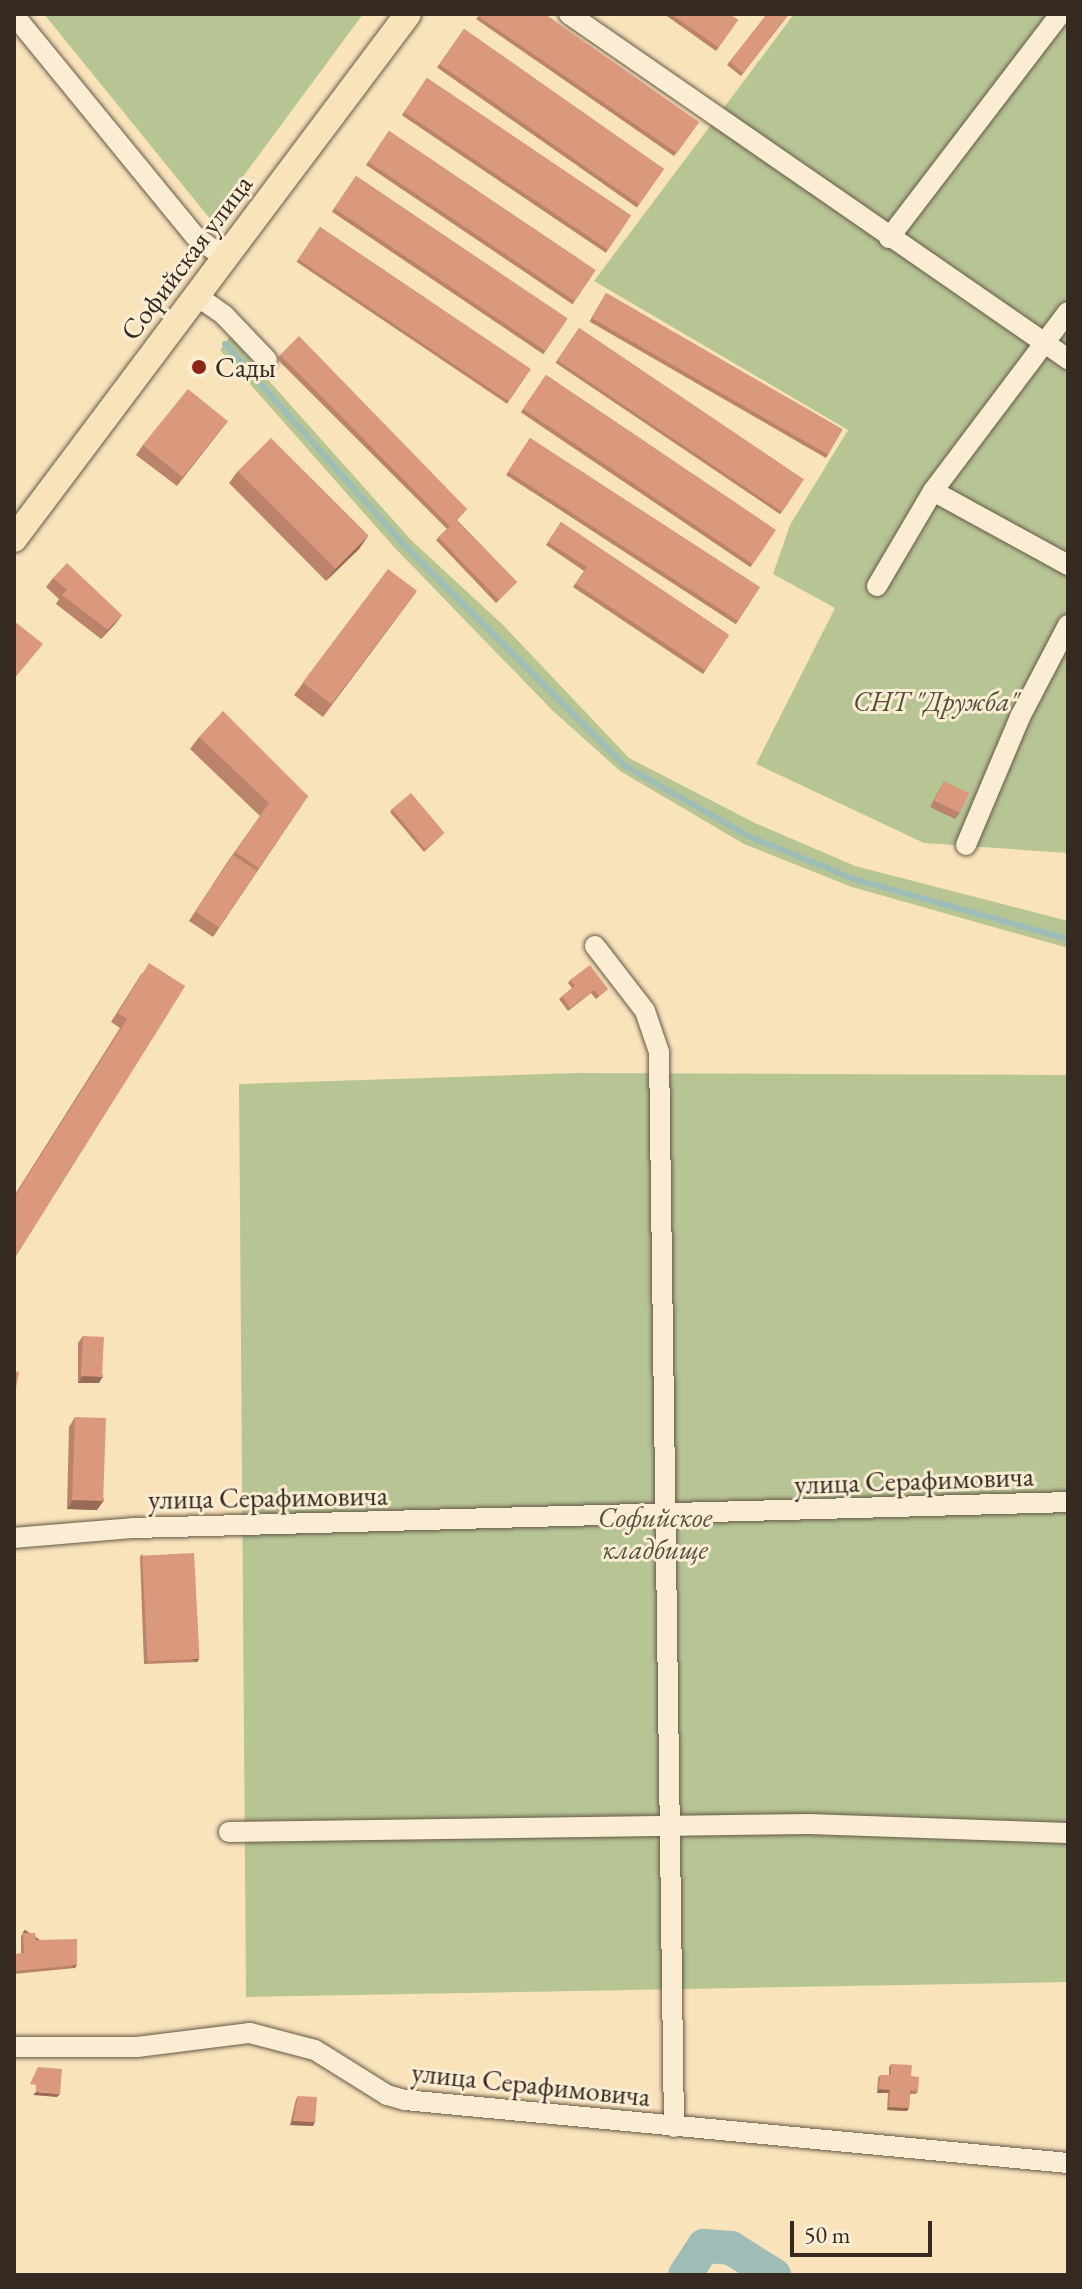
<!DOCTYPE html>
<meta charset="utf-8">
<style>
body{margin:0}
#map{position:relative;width:1082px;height:2289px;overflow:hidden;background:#f9e3bb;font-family:"EB Garamond",serif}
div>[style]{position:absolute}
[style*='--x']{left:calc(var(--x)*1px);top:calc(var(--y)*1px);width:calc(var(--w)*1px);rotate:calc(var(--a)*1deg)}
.green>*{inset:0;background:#b7c595}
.stream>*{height:6px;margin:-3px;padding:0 3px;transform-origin:3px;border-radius:3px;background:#9fbdb7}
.river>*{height:34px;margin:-17px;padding:0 17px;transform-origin:17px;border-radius:17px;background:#9fbdb7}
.roads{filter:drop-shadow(0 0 2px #655848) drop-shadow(0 0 2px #655848)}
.minor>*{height:20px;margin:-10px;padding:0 10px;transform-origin:10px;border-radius:10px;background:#fbedd3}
.major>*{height:26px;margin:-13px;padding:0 13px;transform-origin:13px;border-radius:13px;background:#f9e3bb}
.wall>*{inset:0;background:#bb836b;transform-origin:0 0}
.shaded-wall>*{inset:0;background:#996a57;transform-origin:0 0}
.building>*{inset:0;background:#da987c;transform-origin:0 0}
.dots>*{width:22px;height:22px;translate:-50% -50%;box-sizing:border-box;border:4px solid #fbedd3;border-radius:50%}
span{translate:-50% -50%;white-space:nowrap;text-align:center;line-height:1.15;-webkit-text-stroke:6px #fbedd3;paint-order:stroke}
.street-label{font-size:28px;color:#342a21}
.poi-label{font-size:28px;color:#342a21}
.left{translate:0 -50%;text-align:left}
.park-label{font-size:28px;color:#55513e;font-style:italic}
.frame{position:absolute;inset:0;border:16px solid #342a21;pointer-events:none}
.scale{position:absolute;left:790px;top:2221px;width:142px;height:36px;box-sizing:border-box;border:4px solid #342a21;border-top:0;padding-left:10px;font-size:24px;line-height:28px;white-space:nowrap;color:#342a21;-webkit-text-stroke:6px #fbedd3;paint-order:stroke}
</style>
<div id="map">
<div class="green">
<i style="clip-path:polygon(44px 14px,363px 14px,211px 220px)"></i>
<i style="clip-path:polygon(794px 14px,1068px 14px,1068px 853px,924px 843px,756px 764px,835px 608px,773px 574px,790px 525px,848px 430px,594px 281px)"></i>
<i style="clip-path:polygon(230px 337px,411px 540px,503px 625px,629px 758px,755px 823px,855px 866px,1068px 921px,1068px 948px,852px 887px,744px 844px,620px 771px,552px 710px,394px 547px,220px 350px)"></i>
<i style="clip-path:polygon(575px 1073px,1068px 1075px,1068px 1982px,246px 1997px,239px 1084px)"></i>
</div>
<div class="stream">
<i style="--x:225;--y:344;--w:266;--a:48.3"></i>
<i style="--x:402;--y:543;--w:315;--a:45"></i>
<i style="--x:625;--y:766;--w:142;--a:29.6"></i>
<i style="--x:748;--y:836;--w:114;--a:22.1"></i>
<i style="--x:854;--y:879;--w:222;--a:15.7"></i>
</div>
<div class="river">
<i style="--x:685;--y:2275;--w:35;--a:-57"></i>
<i style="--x:704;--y:2246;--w:27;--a:4"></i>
<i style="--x:731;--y:2248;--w:51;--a:32.1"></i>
</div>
<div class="roads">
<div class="minor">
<i style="--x:569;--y:14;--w:607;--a:34.66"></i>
<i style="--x:14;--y:15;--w:286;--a:50.7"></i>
<i style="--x:195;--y:236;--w:38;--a:37"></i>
<i style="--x:889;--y:238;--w:282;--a:-52.6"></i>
<i style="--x:197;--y:296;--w:33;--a:35"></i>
<i style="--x:224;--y:315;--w:62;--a:46.3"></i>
<i style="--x:933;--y:491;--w:154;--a:28.7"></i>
<i style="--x:877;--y:586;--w:110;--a:-59.5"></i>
<i style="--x:933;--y:491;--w:224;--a:-53"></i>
<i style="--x:966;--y:845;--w:139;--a:-67.1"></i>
<i style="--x:1020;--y:717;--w:104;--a:-62.4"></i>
<i style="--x:595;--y:946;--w:82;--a:52.4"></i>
<i style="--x:645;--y:1011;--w:43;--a:71.1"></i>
<i style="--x:659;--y:1052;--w:1075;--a:89.2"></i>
<i style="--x:14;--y:1538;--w:120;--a:-4.8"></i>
<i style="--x:134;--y:1528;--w:934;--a:-1.59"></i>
<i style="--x:229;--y:1832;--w:580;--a:-0.79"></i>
<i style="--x:809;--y:1824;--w:259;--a:2"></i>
<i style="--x:14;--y:2047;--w:123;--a:0"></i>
<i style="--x:137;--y:2047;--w:114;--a:-7.1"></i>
<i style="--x:250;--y:2033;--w:67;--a:14.7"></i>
<i style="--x:315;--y:2050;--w:85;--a:32"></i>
<i style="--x:387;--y:2095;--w:19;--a:16"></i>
<i style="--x:405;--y:2100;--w:666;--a:5.43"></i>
</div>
<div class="major">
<i style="--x:14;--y:539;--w:656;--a:-53.11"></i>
</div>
</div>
<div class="wall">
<i style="clip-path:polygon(480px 14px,699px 122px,674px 156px,476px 19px)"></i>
<i style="clip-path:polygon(664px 14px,729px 14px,738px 20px,716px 51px)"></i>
<i style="clip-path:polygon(767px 14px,789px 14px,741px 76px,727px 65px)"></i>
<i style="left:464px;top:29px;width:244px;height:47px;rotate:35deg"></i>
<i style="left:427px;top:78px;width:246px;height:45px;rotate:34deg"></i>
<i style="left:389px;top:131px;width:249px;height:41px;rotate:34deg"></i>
<i style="left:356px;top:176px;width:255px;height:43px;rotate:34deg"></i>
<i style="left:320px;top:227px;width:254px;height:42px;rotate:34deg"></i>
<i style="left:606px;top:293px;width:273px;height:33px;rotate:30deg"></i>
<i style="left:579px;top:328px;width:271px;height:42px;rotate:34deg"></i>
<i style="clip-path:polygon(280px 355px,467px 509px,457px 520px,517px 582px,496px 603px,436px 540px,447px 529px,277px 359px)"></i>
<i style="left:546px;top:375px;width:277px;height:45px;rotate:34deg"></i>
<i style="clip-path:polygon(228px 421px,177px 486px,136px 455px,143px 445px)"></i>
<i style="left:530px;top:438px;width:274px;height:44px;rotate:33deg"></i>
<i style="clip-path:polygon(238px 471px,368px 536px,359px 549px,326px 581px,229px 483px)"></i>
<i style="clip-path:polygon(561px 522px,729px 635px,703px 674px,573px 587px,584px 571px,546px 545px)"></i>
<i style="clip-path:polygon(53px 578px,122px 615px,115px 624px,101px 639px,56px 604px,59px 599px,46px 587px)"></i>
<i style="clip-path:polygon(417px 591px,323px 717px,294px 695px,303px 683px)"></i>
<i style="clip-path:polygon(199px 737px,308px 796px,213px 937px,189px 921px,226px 864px,260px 816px,190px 749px)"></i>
<i style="clip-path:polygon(944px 781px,960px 813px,955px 819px,930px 807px)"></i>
<i style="clip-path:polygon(392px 809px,444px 833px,424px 852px,390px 812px)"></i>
<i style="clip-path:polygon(142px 973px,185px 986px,14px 1259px,14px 1196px,120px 1028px,111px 1022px)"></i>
<i style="clip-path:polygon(570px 980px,608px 989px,596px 999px,591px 993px,568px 1011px,559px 999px,572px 988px,568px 983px)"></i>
<i style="clip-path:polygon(83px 1336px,103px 1376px,99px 1383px,78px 1383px,78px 1343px)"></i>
<i style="clip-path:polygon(75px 1417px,104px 1500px,97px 1510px,67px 1509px,69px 1427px)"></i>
<i style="clip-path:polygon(142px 1554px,199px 1659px,197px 1662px,144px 1664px,140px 1557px)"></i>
<i style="clip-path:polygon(23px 1933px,36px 1940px,75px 1968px,14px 1974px,14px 1954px,21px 1954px,21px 1936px)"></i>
<i style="clip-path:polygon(891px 2064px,911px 2076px,918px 2091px,916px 2094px,910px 2094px,909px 2108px,907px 2111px,887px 2110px,888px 2093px,877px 2093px,878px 2078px,880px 2075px,889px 2075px,889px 2067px)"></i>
<i style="clip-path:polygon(298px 2096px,313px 2126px,290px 2125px,296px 2099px)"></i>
</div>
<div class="shaded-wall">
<i style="clip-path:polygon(368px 536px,359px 549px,326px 581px,335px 569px)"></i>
<i style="clip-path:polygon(122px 615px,115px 624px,101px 639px,108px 630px)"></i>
<i style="clip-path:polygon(83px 1376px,103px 1376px,99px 1383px,78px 1383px)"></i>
<i style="clip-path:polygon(73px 1500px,104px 1500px,97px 1510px,67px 1509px)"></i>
<i style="left:199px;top:1659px;width:4px;height:53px;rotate:124deg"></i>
<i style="left:77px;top:1965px;width:4px;height:63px;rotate:124deg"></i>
<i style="clip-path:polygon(879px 2089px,890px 2090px,888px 2093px,877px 2093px)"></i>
<i style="clip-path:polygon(36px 2092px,60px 2094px,57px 2097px,33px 2095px)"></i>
<i style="clip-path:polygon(889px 2107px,909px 2108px,907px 2111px,887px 2110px)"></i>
<i style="clip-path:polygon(293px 2121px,315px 2122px,313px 2126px,290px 2125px)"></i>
</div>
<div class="building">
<i style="clip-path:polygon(480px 14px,545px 14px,699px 122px,677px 153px,478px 16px)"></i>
<i style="clip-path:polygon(671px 14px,729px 14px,738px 20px,718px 47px)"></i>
<i style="clip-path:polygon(767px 14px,789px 14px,743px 73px,730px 62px)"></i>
<i style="left:464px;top:29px;width:244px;height:43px;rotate:35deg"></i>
<i style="left:427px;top:78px;width:246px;height:41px;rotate:34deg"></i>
<i style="left:389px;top:131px;width:249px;height:37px;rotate:34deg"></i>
<i style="left:356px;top:176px;width:255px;height:39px;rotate:34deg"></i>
<i style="left:320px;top:227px;width:254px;height:39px;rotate:34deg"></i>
<i style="left:606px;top:293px;width:273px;height:29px;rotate:30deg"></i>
<i style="left:579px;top:328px;width:271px;height:39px;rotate:34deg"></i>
<i style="clip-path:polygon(299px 336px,467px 509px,456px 520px,517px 582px,499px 600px,438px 537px,450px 526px,280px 355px)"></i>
<i style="left:546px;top:375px;width:277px;height:41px;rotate:34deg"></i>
<i style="left:188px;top:389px;width:51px;height:72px;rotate:39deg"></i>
<i style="left:271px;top:438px;width:138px;height:47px;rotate:45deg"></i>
<i style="left:530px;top:438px;width:274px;height:40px;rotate:33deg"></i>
<i style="clip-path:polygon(561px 522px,729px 635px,705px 670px,576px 584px,587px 567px,548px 542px)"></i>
<i style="clip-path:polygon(67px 563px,122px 615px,108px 630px,62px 595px,67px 590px,53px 578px)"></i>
<i style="left:388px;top:569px;width:36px;height:142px;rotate:37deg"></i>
<i style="clip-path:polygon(14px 621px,43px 644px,14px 679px)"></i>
<i style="clip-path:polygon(223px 711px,308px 796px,259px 868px,235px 852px,269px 803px,199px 737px)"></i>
<i style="left:944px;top:781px;width:28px;height:22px;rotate:26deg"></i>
<i style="left:411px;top:793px;width:52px;height:25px;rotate:50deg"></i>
<i style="left:233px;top:855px;width:29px;height:68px;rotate:34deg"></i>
<i style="clip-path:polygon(149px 963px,185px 986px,156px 1033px,129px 1016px,127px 1019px,118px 1013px)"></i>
<i style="clip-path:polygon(590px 965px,608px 989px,599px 996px,594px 990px,570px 1008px,562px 996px,575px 986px,570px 980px)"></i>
<i style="clip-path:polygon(129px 1016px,156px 1033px,14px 1259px,14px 1198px)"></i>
<i style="left:83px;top:1336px;width:21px;height:40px;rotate:3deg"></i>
<i style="clip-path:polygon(14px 1371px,19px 1372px,14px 1399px)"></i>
<i style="left:75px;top:1417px;width:31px;height:83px;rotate:2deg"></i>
<i style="left:194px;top:1553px;width:106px;height:52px;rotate:87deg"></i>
<i style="clip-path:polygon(23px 1933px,35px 1933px,36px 1940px,77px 1939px,77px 1965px,14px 1971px,14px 1954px,24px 1953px)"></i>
<i style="clip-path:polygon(891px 2064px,912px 2065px,911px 2076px,919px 2077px,918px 2091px,910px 2090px,909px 2108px,889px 2107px,890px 2090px,879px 2089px,880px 2075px,891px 2075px)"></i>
<i style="clip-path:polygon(38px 2067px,62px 2069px,60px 2094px,36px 2092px,36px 2085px,30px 2084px)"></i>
<i style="clip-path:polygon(298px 2096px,317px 2097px,315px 2122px,293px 2121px)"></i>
</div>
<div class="dots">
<i style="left:199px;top:367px;background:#8f2418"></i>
</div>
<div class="street-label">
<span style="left:186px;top:257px;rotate:-53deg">Софийская улица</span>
<span style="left:914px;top:1480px;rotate:-2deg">улица Серафимовича</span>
<span style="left:268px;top:1497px;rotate:-1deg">улица Серафимовича</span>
<span style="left:531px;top:2084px;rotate:6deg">улица Серафимовича</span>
</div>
<div class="poi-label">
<span class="left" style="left:215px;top:367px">Сады</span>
</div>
<div class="park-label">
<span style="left:936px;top:701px">СНТ "Дружба"</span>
<span style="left:655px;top:1533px">Софийское<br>кладбище</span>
</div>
<div class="frame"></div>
<div class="scale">50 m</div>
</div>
